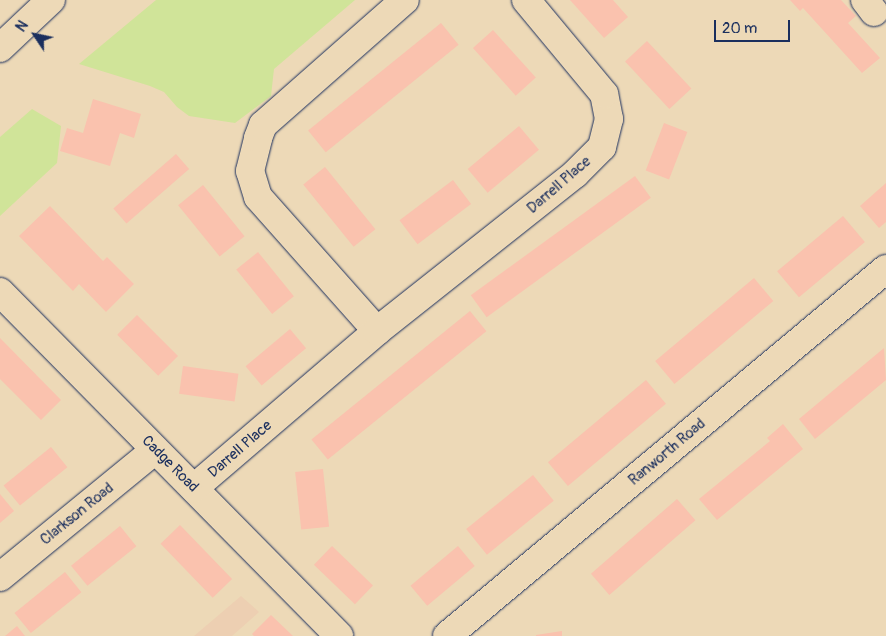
<!DOCTYPE html>
<style>
body{margin:0}
#map{position:relative;width:886px;height:636px;overflow:hidden;background:#edd9b7;font-family:Pangolin,sans-serif}
div>[style]{position:absolute}
[style*='--x']{left:calc(var(--x)*1px);top:calc(var(--y)*1px);width:calc(var(--w)*1px);rotate:calc(var(--a)*1deg)}
.built>*{inset:0;background:#edcfb2}
.green>*{inset:0;background:#d0e499}
.building>*{inset:0;background:#fac2ae;transform-origin:0 0}
.roads{filter:drop-shadow(0 0 1px #1b2f5e) drop-shadow(0 0 1px #1b2f5e)}
.minor>*{height:28px;margin:-14px;padding:0 14px;transform-origin:14px;border-radius:14px;background:#edd9b7}
.highway>*{height:28px;margin:-14px;padding:0 14px;transform-origin:14px;border-radius:14px;background:#edd9b7}
span{translate:-50% -50%;white-space:nowrap;text-align:center;line-height:1.15;-webkit-text-stroke:4.5px #edd9b7;paint-order:stroke}
.street-label{font-size:15px;color:#1b2f5e}
.north{position:absolute;left:10px;top:10px;width:50px;height:50px;-webkit-text-stroke:4px #edd9b7;paint-order:stroke;rotate:304deg;font-size:14px;font-weight:700;line-height:20px;text-align:center;color:#1b2f5e}
.north::after{content:'';display:block;margin:auto;width:18px;height:22px;background:#1b2f5e;clip-path:polygon(50% 0,100% 100%,50% 72%,0 100%)}
.scale{position:absolute;left:714px;top:20px;width:76px;height:22px;box-sizing:border-box;border:2px solid #1b2f5e;border-top:0;padding-left:6px;font-size:15px;line-height:18px;white-space:nowrap;color:#1b2f5e;-webkit-text-stroke:4px #edd9b7;paint-order:stroke}
</style>
<div id="map">
<div class="built">
<i style="clip-path:polygon(241px 596px,259px 612px,232px 636px,194px 636px)"></i>
</div>
<div class="green">
<i style="clip-path:polygon(156px 0,355px 0,274px 69px,271px 96px,235px 123px,189px 116px,177px 107px,164px 92px,150px 86px,79px 64px)"></i>
<i style="clip-path:polygon(32px 109px,61px 126px,57px 163px,0 216px,0 137px)"></i>
</div>
<div class="building">
<i style="clip-path:polygon(570px 0,613px 0,628px 17px,604px 38px)"></i>
<i style="clip-path:polygon(790px 0,841px 0,856px 16px,848px 23px,880px 58px,862px 73px,803px 8px,800px 11px)"></i>
<i style="left:441px;top:23px;width:28px;height:171px;rotate:51deg"></i>
<i style="left:493px;top:30px;width:64px;height:27px;rotate:48deg"></i>
<i style="left:647px;top:41px;width:65px;height:30px;rotate:47deg"></i>
<i style="clip-path:polygon(93px 99px,141px 114px,134px 138px,120px 133px,110px 166px,60px 151px,67px 128px,83px 133px)"></i>
<i style="left:664px;top:123px;width:25px;height:51px;rotate:21deg"></i>
<i style="left:519px;top:126px;width:31px;height:67px;rotate:50deg"></i>
<i style="left:176px;top:154px;width:20px;height:83px;rotate:49deg"></i>
<i style="left:325px;top:167px;width:80px;height:28px;rotate:51deg"></i>
<i style="left:635px;top:176px;width:27px;height:203px;rotate:54deg"></i>
<i style="left:453px;top:180px;width:30px;height:67px;rotate:53deg"></i>
<i style="clip-path:polygon(886px 183px,886px 222px,879px 228px,860px 206px)"></i>
<i style="left:203px;top:185px;width:66px;height:32px;rotate:51deg"></i>
<i style="clip-path:polygon(50px 206px,103px 261px,107px 257px,134px 284px,106px 312px,79px 284px,73px 291px,19px 236px)"></i>
<i style="left:843px;top:216px;width:34px;height:86px;rotate:50deg"></i>
<i style="left:258px;top:252px;width:57px;height:28px;rotate:51deg"></i>
<i style="left:754px;top:278px;width:30px;height:129px;rotate:50deg"></i>
<i style="left:470px;top:311px;width:26px;height:204px;rotate:51deg"></i>
<i style="left:137px;top:315px;width:58px;height:28px;rotate:45deg"></i>
<i style="left:290px;top:329px;width:25px;height:58px;rotate:50deg"></i>
<i style="clip-path:polygon(0 338px,61px 400px,41px 420px,0 379px)"></i>
<i style="clip-path:polygon(884px 348px,886px 380px,815px 439px,799px 419px)"></i>
<i style="left:183px;top:366px;width:56px;height:28px;rotate:8deg"></i>
<i style="left:646px;top:380px;width:31px;height:128px;rotate:50deg"></i>
<i style="clip-path:polygon(783px 424px,803px 449px,717px 520px,699px 499px,770px 441px,767px 438px)"></i>
<i style="left:51px;top:447px;width:26px;height:61px;rotate:51deg"></i>
<i style="left:323px;top:469px;width:58px;height:28px;rotate:84deg"></i>
<i style="left:533px;top:475px;width:33px;height:86px;rotate:51deg"></i>
<i style="clip-path:polygon(0 494px,14px 511px,0 523px)"></i>
<i style="left:677px;top:499px;width:28px;height:114px;rotate:49deg"></i>
<i style="left:180px;top:525px;width:75px;height:27px;rotate:46deg"></i>
<i style="left:120px;top:526px;width:26px;height:63px;rotate:51deg"></i>
<i style="left:332px;top:546px;width:57px;height:26px;rotate:44deg"></i>
<i style="left:458px;top:546px;width:26px;height:62px;rotate:50deg"></i>
<i style="left:65px;top:572px;width:26px;height:65px;rotate:51deg"></i>
<i style="clip-path:polygon(271px 615px,293px 636px,254px 636px,252px 634px)"></i>
<i style="clip-path:polygon(17px 626px,25px 636px,5px 636px)"></i>
<i style="clip-path:polygon(562px 631px,562px 636px,536px 636px,536px 635px)"></i>
</div>
<div class="roads">
<div class="minor">
<i style="--x:865;--y:0;--w:15;--a:53"></i>
<i style="--x:0;--y:292;--w:483;--a:45.4"></i>
<i style="--x:377;--y:331;--w:179;--a:-131.6"></i>
<i style="--x:258;--y:197;--w:27;--a:-107"></i>
<i style="--x:250;--y:171;--w:34;--a:-76"></i>
<i style="--x:258;--y:138;--w:14;--a:-69"></i>
<i style="--x:263;--y:125;--w:189;--a:-41.4"></i>
<i style="--x:194;--y:488;--w:241;--a:-40.6"></i>
<i style="--x:377;--y:331;--w:253;--a:-38.4"></i>
<i style="--x:575;--y:174;--w:38;--a:-45"></i>
<i style="--x:602;--y:147;--w:29;--a:-76"></i>
<i style="--x:609;--y:119;--w:25;--a:-101"></i>
<i style="--x:604;--y:94;--w:122;--a:-129.7"></i>
<i style="--x:0;--y:577;--w:200;--a:-39.3"></i>
<i style="--x:447;--y:636;--w:572;--a:-39.9"></i>
</div>
<div class="highway">
<i style="--x:0;--y:48;--w:70;--a:-43.3"></i>
</div>
</div>
<div class="street-label">
<span style="left:559px;top:185px;rotate:-41deg">Darrell Place</span>
<span style="left:240px;top:449px;rotate:-41deg">Darrell Place</span>
<span style="left:667px;top:452px;rotate:-40deg">Ranworth Road</span>
<span style="left:170px;top:464px;rotate:45deg">Cadge Road</span>
<span style="left:77px;top:514px;rotate:-39deg">Clarkson Road</span>
</div>
<div class="north">N</div>
<div class="scale">20 m</div>
</div>
